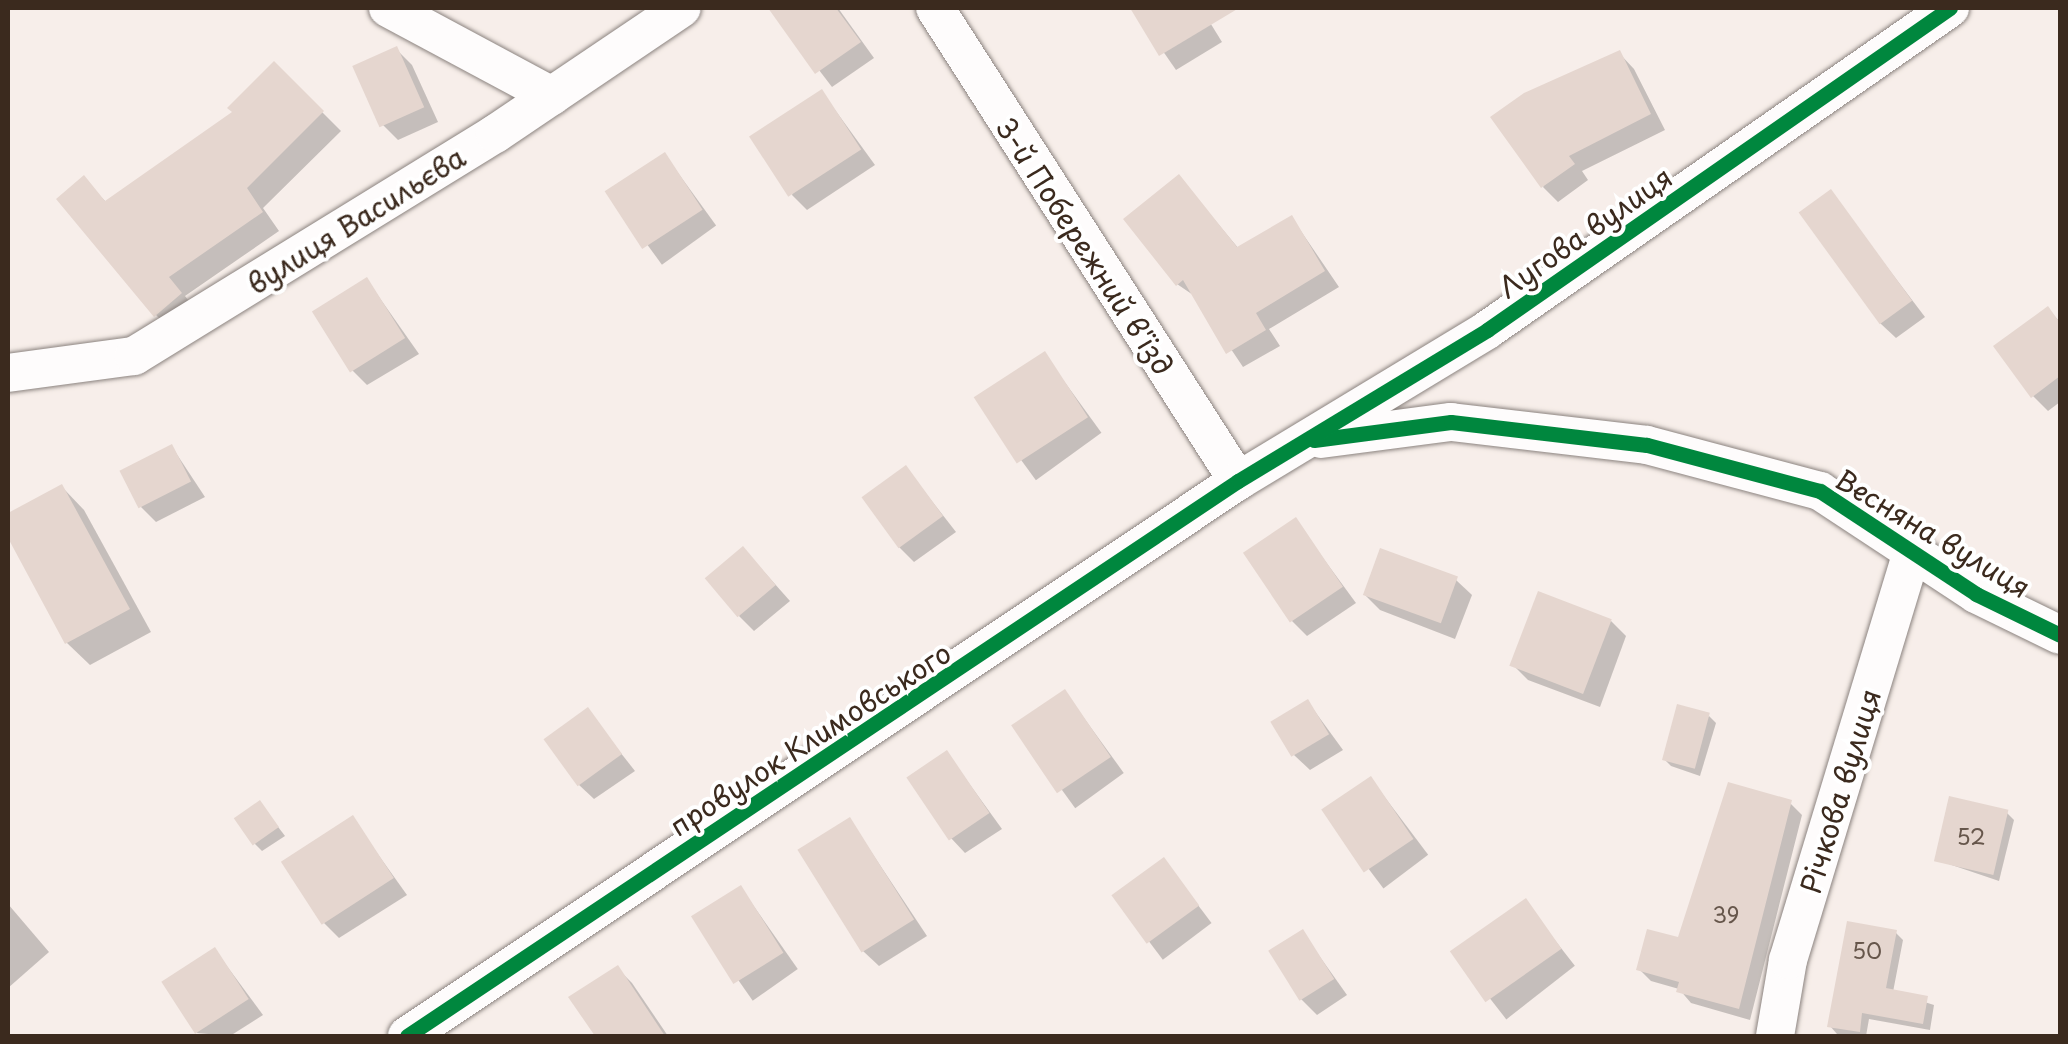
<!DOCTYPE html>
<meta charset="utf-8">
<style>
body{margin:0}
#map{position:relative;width:2068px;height:1044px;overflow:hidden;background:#f7eeea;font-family:"Playpen Sans",sans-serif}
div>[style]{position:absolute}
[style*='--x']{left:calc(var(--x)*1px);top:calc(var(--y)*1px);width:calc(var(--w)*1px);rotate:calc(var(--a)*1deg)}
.shadow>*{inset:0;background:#0003;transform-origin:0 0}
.building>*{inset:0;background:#e5d6cf;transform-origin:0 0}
.roads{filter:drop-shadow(0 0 2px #8b837f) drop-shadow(0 0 2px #8b837f)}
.minor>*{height:38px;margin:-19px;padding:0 19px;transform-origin:19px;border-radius:19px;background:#fefcfc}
.cycleway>*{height:15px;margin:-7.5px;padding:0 7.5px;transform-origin:7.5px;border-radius:7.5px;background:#00873e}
span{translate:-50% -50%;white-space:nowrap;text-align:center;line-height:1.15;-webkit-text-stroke:8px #fff;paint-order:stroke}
.number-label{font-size:22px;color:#66564b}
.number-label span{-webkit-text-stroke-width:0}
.street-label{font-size:28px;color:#3b2a1e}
.frame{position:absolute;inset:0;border:10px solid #3b2a1e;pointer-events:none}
</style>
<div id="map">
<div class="shadow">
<i style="clip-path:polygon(838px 8px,874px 58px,832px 87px,773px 10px)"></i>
<i style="clip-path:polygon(1133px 8px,1201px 8px,1222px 42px,1176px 70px)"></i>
<i style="clip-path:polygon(396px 49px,412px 65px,438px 122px,398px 140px,383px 125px)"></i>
<i style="clip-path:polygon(1619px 53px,1634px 69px,1665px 130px,1582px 171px,1588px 180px,1558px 202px,1543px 187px)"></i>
<i style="clip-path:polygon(274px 64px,341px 131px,263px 208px,279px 231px,185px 296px,198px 313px,174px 333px,156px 315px,84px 179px,107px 203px,235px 113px)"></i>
<i style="clip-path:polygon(822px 92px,875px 165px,807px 210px,792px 195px)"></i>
<i style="left:665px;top:155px;width:87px;height:67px;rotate:54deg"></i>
<i style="clip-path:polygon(1179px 177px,1239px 249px,1292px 218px,1339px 287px,1269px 329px,1280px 346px,1243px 367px,1196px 297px,1177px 284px)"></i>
<i style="clip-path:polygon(1830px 192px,1925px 317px,1896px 338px,1880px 323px)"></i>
<i style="clip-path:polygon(367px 280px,419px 354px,367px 385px,352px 370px)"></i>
<i style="clip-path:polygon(2048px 309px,2060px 322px,2060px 402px,2048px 411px,2033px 396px)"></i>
<i style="left:1045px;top:355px;width:96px;height:81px;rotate:54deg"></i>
<i style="clip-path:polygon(172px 447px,205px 497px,156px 522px,141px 507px)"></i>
<i style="clip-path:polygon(906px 468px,956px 532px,914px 562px,899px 547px)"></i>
<i style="clip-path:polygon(62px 487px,84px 510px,151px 632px,90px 665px,67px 643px,8px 533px,8px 516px)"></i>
<i style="clip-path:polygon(1295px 520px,1356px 603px,1307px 636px,1292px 621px)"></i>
<i style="clip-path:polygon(758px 565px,790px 601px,754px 631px,739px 616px)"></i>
<i style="clip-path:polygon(1456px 580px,1472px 595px,1455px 639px,1380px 610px,1365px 595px)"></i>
<i style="clip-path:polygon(1611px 621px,1626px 636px,1600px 707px,1528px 680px,1513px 665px)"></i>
<i style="left:1065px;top:692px;width:100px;height:60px;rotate:54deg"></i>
<i style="clip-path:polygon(1308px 702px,1343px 750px,1310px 770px,1294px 755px)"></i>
<i style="clip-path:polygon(587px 710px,635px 771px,594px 799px,578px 784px)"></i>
<i style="clip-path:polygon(1709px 716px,1716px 723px,1700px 776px,1671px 766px,1664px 759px)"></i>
<i style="clip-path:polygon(947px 753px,1002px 829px,965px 853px,950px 837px)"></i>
<i style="left:1371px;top:779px;width:95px;height:56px;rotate:53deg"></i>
<i style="clip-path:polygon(260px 803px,285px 836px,262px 851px,255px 844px)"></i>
<i style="clip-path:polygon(1790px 803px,1802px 815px,1750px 1020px,1691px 1003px,1679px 989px,1651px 981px,1639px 969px,1680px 940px)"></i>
<i style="clip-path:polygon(2007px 813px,2014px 820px,1999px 881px,1937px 860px)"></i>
<i style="clip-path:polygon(352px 818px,407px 895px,339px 938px,324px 923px)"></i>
<i style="clip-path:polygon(850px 820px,927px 936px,879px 966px,863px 951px)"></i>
<i style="left:1164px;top:860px;width:79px;height:61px;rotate:53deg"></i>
<i style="left:741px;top:888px;width:99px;height:55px;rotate:55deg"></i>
<i style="left:1525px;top:902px;width:81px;height:87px;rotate:52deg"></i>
<i style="clip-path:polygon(8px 904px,49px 952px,8px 988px)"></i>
<i style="clip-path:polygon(1303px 933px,1347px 995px,1317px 1015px,1301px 999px)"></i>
<i style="clip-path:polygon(1896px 933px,1903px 940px,1893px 992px,1934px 1005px,1930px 1030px,1869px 1019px,1866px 1036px,1837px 1034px,1830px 1026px)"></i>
<i style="clip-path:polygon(215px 950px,263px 1015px,230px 1036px,197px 1033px)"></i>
<i style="clip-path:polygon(617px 968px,632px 983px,668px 1036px,598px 1036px,572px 998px)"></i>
</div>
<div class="building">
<i style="clip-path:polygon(768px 8px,836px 8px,861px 42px,815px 74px)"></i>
<i style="clip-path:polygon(1130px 8px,1239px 8px,1159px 56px)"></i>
<i style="left:397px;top:46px;width:67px;height:49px;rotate:66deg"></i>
<i style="clip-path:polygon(1620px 50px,1651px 114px,1569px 156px,1575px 164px,1541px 188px,1490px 117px,1524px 93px)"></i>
<i style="clip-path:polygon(274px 61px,324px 111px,247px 188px,263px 212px,169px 277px,182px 293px,154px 317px,56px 199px,84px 175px,105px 201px,232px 112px,227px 108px)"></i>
<i style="left:822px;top:89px;width:72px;height:87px;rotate:57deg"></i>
<i style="left:665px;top:152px;width:69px;height:72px;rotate:57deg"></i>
<i style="clip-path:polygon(1179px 174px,1237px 247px,1292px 215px,1325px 271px,1256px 313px,1266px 330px,1226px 354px,1183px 280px,1176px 286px,1123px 219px)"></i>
<i style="left:1831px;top:189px;width:138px;height:40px;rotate:54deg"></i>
<i style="left:367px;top:277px;width:72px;height:65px;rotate:58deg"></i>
<i style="clip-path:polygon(2048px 306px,2060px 323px,2060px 376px,2031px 398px,1993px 346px)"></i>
<i style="left:1045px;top:351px;width:79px;height:85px;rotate:57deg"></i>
<i style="left:172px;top:444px;width:42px;height:59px;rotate:63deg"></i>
<i style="left:906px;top:465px;width:63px;height:55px;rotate:54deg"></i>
<i style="clip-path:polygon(62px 484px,130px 609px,65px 644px,8px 538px,8px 513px)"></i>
<i style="left:1296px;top:517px;width:84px;height:64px;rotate:56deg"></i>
<i style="left:743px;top:546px;width:51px;height:50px;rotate:50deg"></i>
<i style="left:1380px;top:548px;width:83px;height:50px;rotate:20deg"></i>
<i style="left:1538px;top:591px;width:79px;height:80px;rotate:21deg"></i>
<i style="left:1065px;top:689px;width:82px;height:65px;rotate:56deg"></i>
<i style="left:1308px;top:699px;width:41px;height:44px;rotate:59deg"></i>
<i style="left:1677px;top:704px;width:34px;height:58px;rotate:15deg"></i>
<i style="left:588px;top:707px;width:58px;height:55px;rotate:54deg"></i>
<i style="left:947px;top:750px;width:76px;height:49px;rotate:56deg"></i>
<i style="left:1371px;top:776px;width:76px;height:60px;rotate:56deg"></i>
<i style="clip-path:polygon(1728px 782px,1792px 800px,1739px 1009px,1676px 992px,1679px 982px,1636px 970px,1647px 929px,1678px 937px)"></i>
<i style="left:1949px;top:796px;width:61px;height:67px;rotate:13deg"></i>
<i style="left:260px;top:800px;width:33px;height:32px;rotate:55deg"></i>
<i style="left:353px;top:815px;width:75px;height:86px;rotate:57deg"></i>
<i style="left:850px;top:817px;width:121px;height:62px;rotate:58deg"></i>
<i style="left:1164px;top:857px;width:60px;height:65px;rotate:54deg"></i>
<i style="left:741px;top:885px;width:80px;height:59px;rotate:58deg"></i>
<i style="left:1526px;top:898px;width:62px;height:93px;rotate:55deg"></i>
<i style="clip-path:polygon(1847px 921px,1897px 930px,1886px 988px,1928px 996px,1923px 1024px,1862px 1013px,1860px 1032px,1827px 1027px)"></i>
<i style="left:1303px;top:929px;width:59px;height:41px;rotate:58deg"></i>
<i style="left:215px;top:947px;width:62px;height:64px;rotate:57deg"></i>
<i style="clip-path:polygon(618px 965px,665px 1036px,595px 1036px,568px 997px)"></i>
</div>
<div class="roads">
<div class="minor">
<i style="--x:388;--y:8;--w:186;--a:28.2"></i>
<i style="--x:935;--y:8;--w:562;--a:57.36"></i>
<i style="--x:8;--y:373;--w:127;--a:-7.7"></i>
<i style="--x:134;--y:356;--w:424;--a:-31.6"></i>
<i style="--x:495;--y:134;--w:225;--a:-34"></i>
<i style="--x:1321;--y:439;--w:131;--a:-7.5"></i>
<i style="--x:1451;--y:422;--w:197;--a:6.7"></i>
<i style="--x:1647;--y:445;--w:179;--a:14.9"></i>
<i style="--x:1820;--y:491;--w:187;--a:33.4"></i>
<i style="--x:1976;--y:594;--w:93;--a:26"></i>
<i style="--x:407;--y:1036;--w:999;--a:-33.74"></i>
<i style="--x:1238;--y:481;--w:291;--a:-31.2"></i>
<i style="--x:1487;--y:330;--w:564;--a:-34.82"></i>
<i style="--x:1775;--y:1036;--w:77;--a:-80.3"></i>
<i style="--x:1788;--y:960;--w:431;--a:-73.1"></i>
</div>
</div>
<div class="cycleway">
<i style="--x:1314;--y:440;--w:138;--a:-7.5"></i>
<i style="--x:1451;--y:422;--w:197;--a:6.7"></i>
<i style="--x:1647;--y:445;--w:179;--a:14.9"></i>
<i style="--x:1820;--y:491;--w:187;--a:33.4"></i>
<i style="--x:1976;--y:594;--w:93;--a:26"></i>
<i style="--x:407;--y:1036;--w:999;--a:-33.74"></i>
<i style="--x:1238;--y:481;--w:291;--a:-31.2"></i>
<i style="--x:1487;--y:330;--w:564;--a:-34.82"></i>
</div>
<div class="number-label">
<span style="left:1971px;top:836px">52</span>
<span style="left:1726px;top:914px">39</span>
<span style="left:1867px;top:950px">50</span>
</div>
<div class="street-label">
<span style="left:356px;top:220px;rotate:-32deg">вулиця Васильєва</span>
<span style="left:1585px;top:232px;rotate:-35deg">Лугова вулиця</span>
<span style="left:1085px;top:246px;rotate:57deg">3-й Побережний в'їзд</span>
<span style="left:1933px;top:533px;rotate:31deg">Весняна вулиця</span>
<span style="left:810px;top:739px;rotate:-33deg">провулок Климовського</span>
<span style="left:1840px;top:791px;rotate:-73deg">Річкова вулиця</span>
</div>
<div class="frame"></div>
</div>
